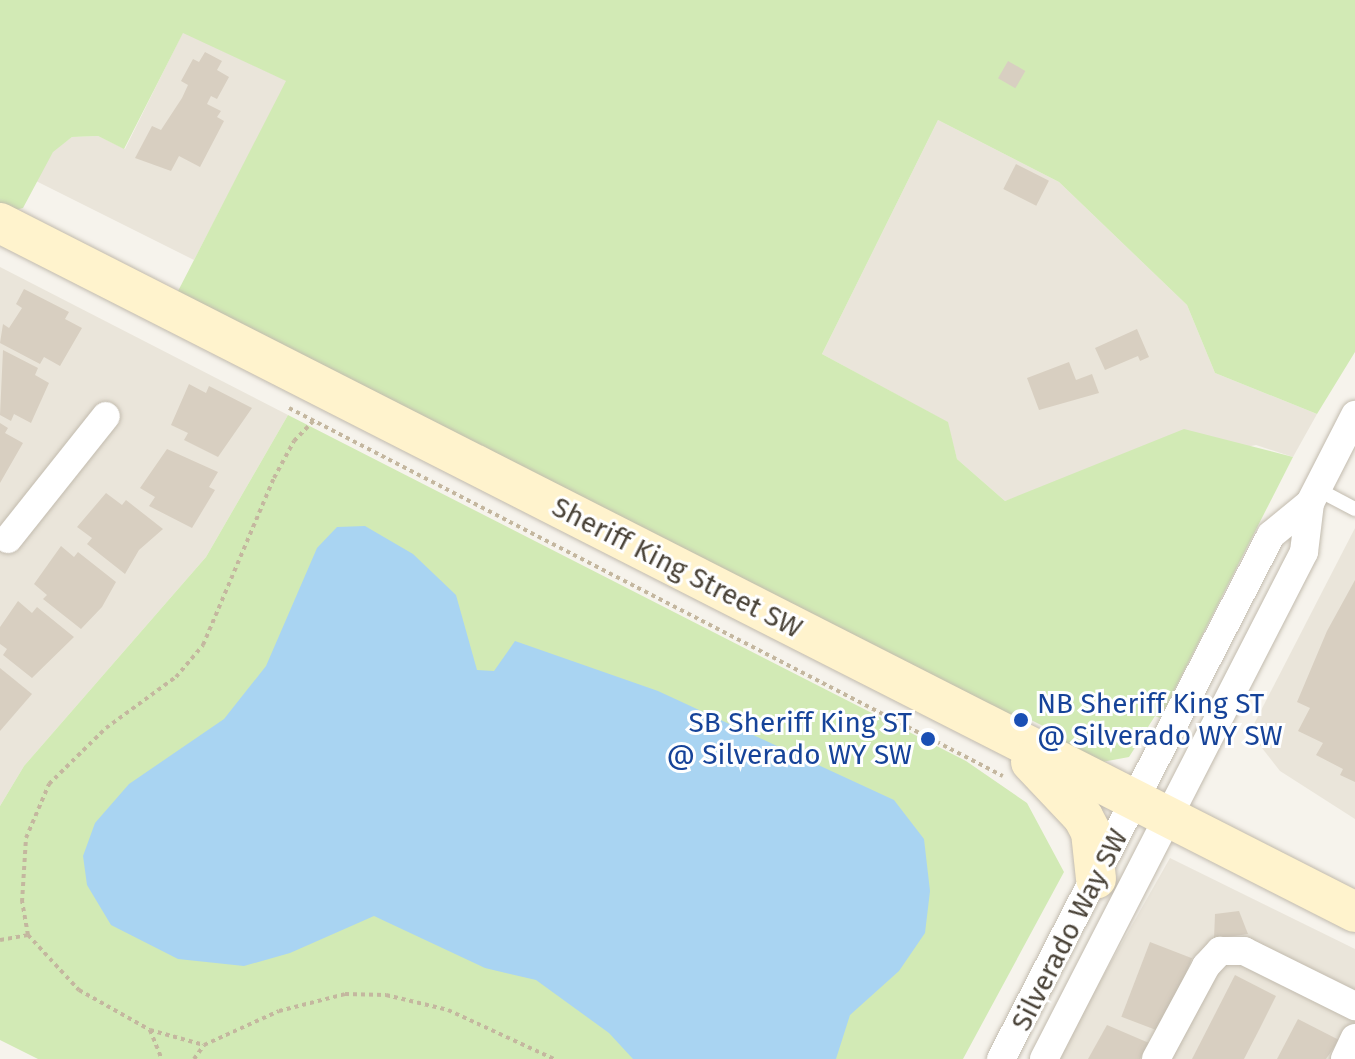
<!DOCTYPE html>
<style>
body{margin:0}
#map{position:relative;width:1355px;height:1059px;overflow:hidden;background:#f6f3ec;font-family:"Fira Sans",sans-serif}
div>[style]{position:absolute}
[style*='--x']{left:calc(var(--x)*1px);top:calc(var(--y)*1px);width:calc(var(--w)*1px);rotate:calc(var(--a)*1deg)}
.residential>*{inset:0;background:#eae5da}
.green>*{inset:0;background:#d2eab5}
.water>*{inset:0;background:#a9d4f2}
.building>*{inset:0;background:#d8cfc1;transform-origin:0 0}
.path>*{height:4px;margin-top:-2px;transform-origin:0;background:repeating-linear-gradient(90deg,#c4b79f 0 4px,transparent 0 8px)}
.roads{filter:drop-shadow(0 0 2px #c2bbae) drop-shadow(0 0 2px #c2bbae)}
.service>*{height:14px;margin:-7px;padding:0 7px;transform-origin:7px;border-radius:7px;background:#fff}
.minor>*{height:28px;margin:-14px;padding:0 14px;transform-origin:14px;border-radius:14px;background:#fff}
.secondary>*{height:40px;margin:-20px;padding:0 20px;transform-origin:20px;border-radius:20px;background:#fff3cd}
.dots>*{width:22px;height:22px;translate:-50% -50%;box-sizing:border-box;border:4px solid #fff;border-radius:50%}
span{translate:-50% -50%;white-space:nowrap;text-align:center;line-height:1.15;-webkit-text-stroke:6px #fff;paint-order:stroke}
.street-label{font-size:28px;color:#4b4439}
.transit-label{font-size:28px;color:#164399}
.left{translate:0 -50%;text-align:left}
.right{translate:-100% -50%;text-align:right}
</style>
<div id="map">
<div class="residential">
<i style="clip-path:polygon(183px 32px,287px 81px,194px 260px,36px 181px,53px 151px,72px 137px,98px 136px,125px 149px)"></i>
<i style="clip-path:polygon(938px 120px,1059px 182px,1187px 305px,1215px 373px,1317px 414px,1293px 457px,1256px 445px,1051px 486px,1005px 501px,957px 459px,947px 422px,822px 354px)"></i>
<i style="clip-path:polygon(0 267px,288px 415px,206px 557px,24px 766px,0 806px)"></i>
<i style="clip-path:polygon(1355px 528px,1355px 819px,1280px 771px,1258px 743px,1254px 724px)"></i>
<i style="clip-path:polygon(1170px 858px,1355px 949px,1355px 1059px,1056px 1059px)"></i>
</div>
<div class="green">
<i style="clip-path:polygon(0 0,1355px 0,1355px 352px,1317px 414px,1215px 373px,1187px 305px,1059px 182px,938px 120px,822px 354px,948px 422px,957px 459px,1005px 501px,1184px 429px,1293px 457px,1160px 718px,1155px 716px,1129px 757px,1102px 762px,1041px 732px,1043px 726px,1015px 712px,1009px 722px,176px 295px,286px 81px,183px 33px,124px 149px,98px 136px,72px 137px,53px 152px,23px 208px,11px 211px,0 206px)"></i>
<i style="clip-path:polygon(288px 415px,966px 761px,1027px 803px,1064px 872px,963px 1059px,38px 1059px,0 1040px,0 806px,24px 766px,206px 557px)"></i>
</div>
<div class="water">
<i style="clip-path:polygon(365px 526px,413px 554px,456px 595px,477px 670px,494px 671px,515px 641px,658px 691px,894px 800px,924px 839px,930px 891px,925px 933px,899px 971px,850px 1015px,836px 1059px,633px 1059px,609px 1033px,536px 980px,485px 968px,374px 916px,290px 953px,244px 966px,178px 959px,111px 925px,87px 885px,83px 856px,95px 823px,129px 784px,224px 719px,266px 666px,317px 548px,337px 527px)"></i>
</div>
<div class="building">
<i style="clip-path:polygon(205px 52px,222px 61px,217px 70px,229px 77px,217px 99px,211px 96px,207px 104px,221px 111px,217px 117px,224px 121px,200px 167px,179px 156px,171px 171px,135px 158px,152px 126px,161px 130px,182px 98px,188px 85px,181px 81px,193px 59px,199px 62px)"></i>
<i style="left:1008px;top:61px;width:20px;height:20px;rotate:30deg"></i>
<i style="left:1016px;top:164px;width:37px;height:28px;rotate:27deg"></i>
<i style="clip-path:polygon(24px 289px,69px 312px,65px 319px,82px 328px,60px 366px,44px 357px,40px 364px,0 343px,3px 324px,9px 328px,22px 308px,16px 304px)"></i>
<i style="clip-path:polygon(1137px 329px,1149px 357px,1140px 361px,1138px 356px,1105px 370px,1095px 348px)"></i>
<i style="clip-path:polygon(3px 350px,38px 368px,35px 375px,49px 383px,31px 423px,14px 414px,11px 421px,0 415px)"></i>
<i style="clip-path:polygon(1069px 362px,1076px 380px,1092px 374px,1099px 393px,1039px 410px,1027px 378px)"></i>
<i style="clip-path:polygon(189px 384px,206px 393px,209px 386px,252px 408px,218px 457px,184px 440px,188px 433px,171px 425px)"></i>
<i style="clip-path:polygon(0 423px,8px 428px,5px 433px,23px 443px,0 483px)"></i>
<i style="clip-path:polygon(167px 449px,218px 472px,209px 487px,215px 490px,192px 528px,149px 506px,155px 497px,140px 488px)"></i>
<i style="clip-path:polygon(106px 493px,122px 505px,126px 500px,163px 529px,139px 550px,125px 574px,87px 544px,92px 538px,77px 527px)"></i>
<i style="clip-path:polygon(61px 546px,74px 557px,78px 552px,116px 582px,102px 607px,81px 629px,43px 599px,47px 595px,34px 584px)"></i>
<i style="clip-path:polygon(1355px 580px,1355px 782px,1340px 775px,1343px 769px,1316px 755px,1323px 743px,1298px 731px,1310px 708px,1297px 702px,1327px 631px)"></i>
<i style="clip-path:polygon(18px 601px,32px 613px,37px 607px,74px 637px,32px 678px,3px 655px,7px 649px,0 644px,0 627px)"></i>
<i style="clip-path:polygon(0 668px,32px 694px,0 731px)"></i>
<i style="clip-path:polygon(1239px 911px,1248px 934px,1214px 939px,1215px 914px)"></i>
<i style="left:1150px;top:942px;width:45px;height:80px;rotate:21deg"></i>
<i style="clip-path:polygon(1235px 975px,1276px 996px,1260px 1028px,1244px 1059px,1192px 1059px)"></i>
<i style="clip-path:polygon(1298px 1019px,1339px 1040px,1326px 1059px,1277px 1059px)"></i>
<i style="clip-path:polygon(1107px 1025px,1149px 1043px,1140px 1059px,1088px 1059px)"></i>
</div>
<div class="path">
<i style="--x:289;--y:408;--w:803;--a:27.27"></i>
<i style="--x:28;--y:935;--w:75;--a:47.2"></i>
<i style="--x:79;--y:990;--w:81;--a:29.4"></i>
<i style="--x:150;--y:1030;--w:56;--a:15.5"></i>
<i style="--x:204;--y:1045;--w:82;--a:-24.4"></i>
<i style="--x:279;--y:1011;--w:68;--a:-14.4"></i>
<i style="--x:345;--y:994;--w:41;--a:1.4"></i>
<i style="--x:386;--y:995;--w:64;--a:13.6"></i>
<i style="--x:448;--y:1010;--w:117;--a:24.8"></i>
<i style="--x:0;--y:940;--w:28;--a:-10"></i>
<i style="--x:28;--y:935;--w:34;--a:-100"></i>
<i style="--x:22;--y:902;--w:64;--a:-86.4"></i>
<i style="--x:26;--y:838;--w:59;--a:-66.9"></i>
<i style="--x:49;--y:784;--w:80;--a:-44.5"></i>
<i style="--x:106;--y:728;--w:87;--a:-36.1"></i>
<i style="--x:176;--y:677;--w:42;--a:-49.8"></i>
<i style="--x:203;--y:645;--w:181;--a:-67"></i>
<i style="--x:274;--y:478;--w:42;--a:-61.6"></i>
<i style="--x:294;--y:441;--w:28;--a:-46"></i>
<i style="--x:150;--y:1030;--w:31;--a:68"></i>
<i style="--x:194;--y:1059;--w:17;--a:-54"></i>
</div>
<div class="roads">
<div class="service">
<i style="--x:1317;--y:489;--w:43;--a:27.8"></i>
</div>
<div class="minor">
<i style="--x:8;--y:539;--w:157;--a:-51.5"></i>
<i style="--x:1001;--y:1059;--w:589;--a:-62.74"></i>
<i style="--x:1271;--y:535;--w:50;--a:-39.4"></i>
<i style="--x:1044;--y:1059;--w:570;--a:-62.85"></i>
<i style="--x:1304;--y:552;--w:49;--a:-83"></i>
<i style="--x:1310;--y:503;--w:99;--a:-62.9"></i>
<i style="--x:1156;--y:1059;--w:106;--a:-61.7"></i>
<i style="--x:1206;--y:966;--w:21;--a:-47"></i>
<i style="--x:1220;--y:951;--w:24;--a:0"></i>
<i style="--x:1244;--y:951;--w:124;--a:26.4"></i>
<i style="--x:1345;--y:1059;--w:23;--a:-65"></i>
</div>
<div class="secondary">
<i style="--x:0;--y:223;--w:1520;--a:26.95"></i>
<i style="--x:1031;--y:762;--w:76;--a:46.6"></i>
<i style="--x:1083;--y:817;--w:17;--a:62"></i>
<i style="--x:1091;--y:832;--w:47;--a:83.9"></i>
</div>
</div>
<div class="dots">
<i style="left:1021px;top:720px;background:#1a4fb4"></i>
<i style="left:928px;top:739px;background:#1a4fb4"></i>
</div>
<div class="street-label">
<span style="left:677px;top:568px;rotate:27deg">Sheriff King Street SW</span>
<span style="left:1070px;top:930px;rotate:-63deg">Silverado Way SW</span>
</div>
<div class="transit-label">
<span class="left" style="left:1037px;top:720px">NB Sheriff King ST<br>@ Silverado WY SW</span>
<span class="right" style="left:912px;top:739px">SB Sheriff King ST<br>@ Silverado WY SW</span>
</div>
</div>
